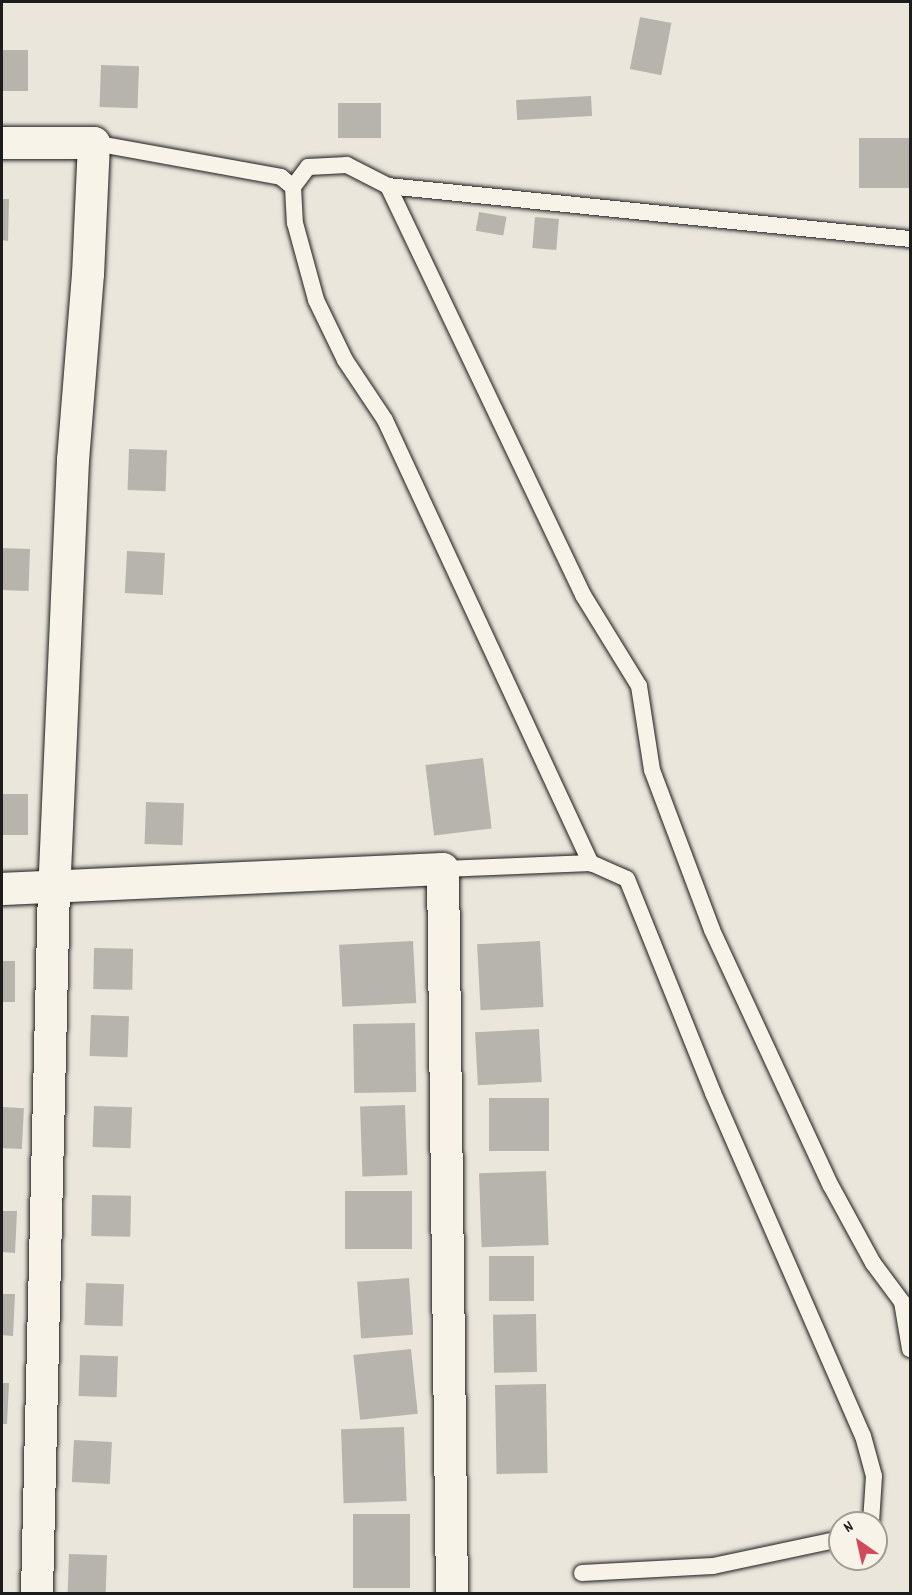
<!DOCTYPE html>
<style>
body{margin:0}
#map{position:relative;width:912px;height:1595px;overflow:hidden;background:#eae6dc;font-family:Dekko,sans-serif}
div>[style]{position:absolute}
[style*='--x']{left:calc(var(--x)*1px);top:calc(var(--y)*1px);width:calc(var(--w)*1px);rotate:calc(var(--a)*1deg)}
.building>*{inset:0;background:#b6b4ac;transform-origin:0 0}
.roads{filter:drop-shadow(0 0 2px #1c1c1c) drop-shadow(0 0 2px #1c1c1c)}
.lane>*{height:16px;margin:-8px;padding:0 8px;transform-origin:8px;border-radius:8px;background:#f7f3e8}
.street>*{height:32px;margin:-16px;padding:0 16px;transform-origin:16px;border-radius:16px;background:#f7f3e8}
span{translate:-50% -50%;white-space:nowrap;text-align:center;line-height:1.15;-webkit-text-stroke:4.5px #f7f3e8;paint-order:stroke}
.frame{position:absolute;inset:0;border:3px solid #1c1c1c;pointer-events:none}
.north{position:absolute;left:828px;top:1511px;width:60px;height:60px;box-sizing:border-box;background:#f7f3e8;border:2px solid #9f9d96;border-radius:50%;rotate:326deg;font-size:16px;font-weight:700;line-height:24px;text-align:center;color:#1c1c1c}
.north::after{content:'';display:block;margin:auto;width:21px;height:27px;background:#d1495b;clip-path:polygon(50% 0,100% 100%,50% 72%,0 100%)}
</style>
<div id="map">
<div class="building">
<i style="left:640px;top:17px;width:32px;height:53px;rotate:11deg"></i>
<i style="left:2px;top:50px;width:26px;height:41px"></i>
<i style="left:101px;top:65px;width:38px;height:42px;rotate:2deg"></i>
<i style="left:591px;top:96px;width:20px;height:75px;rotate:87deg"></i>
<i style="left:338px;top:103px;width:43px;height:35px"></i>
<i style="left:910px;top:138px;width:50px;height:51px;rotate:90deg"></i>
<i style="clip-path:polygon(2px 199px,9px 199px,8px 241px,2px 240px)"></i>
<i style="left:479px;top:212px;width:28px;height:19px;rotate:10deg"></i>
<i style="left:535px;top:217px;width:24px;height:31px;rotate:5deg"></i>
<i style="left:129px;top:449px;width:38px;height:41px;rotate:2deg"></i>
<i style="left:2px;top:548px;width:28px;height:42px;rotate:2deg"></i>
<i style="left:127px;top:551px;width:38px;height:42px;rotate:3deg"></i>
<i style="left:483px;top:758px;width:71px;height:58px;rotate:83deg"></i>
<i style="left:2px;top:794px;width:26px;height:41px"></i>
<i style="left:146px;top:802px;width:38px;height:42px;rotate:2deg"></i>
<i style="left:413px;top:941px;width:62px;height:74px;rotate:87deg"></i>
<i style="left:540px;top:941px;width:66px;height:63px;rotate:87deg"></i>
<i style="left:94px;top:948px;width:39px;height:41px;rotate:1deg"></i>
<i style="left:2px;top:961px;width:13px;height:41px"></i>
<i style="left:91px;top:1015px;width:38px;height:41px;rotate:2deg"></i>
<i style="left:415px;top:1023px;width:69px;height:62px;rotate:89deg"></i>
<i style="left:539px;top:1029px;width:53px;height:64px;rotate:87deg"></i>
<i style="left:489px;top:1098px;width:60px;height:53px"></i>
<i style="left:405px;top:1105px;width:70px;height:45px;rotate:88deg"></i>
<i style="left:94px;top:1106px;width:38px;height:41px;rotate:2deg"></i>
<i style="left:2px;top:1107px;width:22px;height:41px;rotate:3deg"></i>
<i style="left:546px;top:1171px;width:74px;height:67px;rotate:88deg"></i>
<i style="left:345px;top:1191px;width:67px;height:58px"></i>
<i style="left:92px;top:1195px;width:39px;height:41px;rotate:1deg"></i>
<i style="clip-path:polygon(2px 1211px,17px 1211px,15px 1253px,2px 1252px)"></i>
<i style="left:534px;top:1256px;width:45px;height:45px;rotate:90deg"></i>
<i style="left:409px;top:1278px;width:57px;height:52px;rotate:86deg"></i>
<i style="left:86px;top:1283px;width:38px;height:42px;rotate:2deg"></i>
<i style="clip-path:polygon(2px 1294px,15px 1294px,13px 1336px,2px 1335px)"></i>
<i style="left:536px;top:1314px;width:58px;height:43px;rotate:89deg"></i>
<i style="left:411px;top:1349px;width:65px;height:58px;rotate:84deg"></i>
<i style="left:80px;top:1355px;width:38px;height:41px;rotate:2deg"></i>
<i style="clip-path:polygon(2px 1383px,9px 1383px,7px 1424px,2px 1424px)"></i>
<i style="left:546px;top:1384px;width:89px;height:51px;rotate:89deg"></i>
<i style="left:404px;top:1427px;width:74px;height:63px;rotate:88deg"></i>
<i style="left:74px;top:1440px;width:38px;height:42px;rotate:3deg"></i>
<i style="left:353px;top:1514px;width:57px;height:74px"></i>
<i style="left:69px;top:1554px;width:38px;height:40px;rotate:2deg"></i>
</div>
<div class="roads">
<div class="lane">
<i style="--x:94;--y:143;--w:190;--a:10.3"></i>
<i style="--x:281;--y:177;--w:16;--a:40"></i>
<i style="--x:293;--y:187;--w:36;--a:87"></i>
<i style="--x:295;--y:223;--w:80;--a:74.7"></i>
<i style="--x:316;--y:300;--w:67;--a:64.2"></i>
<i style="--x:345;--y:360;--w:72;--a:56.3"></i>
<i style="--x:385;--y:420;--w:489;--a:65.1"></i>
<i style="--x:591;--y:863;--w:148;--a:177.7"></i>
<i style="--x:388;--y:186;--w:525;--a:5.8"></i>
<i style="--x:293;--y:187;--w:25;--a:-53"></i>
<i style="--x:308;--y:167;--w:39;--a:-3"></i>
<i style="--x:347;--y:165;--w:46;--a:27.1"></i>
<i style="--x:388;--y:186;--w:453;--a:64.5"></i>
<i style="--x:583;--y:595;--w:107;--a:58.4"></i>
<i style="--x:639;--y:686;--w:85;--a:81.2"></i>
<i style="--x:652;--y:770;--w:171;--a:69.4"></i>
<i style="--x:712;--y:930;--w:282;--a:65.1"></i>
<i style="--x:831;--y:1186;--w:88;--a:61.4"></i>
<i style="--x:873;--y:1263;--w:49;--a:53.4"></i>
<i style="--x:902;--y:1302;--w:48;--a:80.3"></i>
<i style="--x:591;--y:863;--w:39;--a:24"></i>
<i style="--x:627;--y:879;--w:231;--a:68.1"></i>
<i style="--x:713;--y:1093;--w:374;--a:66.4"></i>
<i style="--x:863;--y:1436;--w:41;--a:74.6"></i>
<i style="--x:874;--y:1476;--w:47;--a:93.7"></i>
<i style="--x:582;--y:1573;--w:131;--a:-3.1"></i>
<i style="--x:713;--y:1566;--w:130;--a:-12"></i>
</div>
<div class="street">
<i style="--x:2;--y:143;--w:92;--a:0"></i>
<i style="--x:94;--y:143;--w:131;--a:92.6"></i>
<i style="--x:88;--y:274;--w:187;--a:94.6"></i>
<i style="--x:73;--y:460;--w:427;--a:92.5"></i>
<i style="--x:54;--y:887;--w:707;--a:91.38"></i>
<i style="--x:2;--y:889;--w:441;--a:-2.6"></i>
<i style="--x:443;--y:869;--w:725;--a:89.29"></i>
</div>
</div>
<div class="frame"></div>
<div class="north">N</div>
</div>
